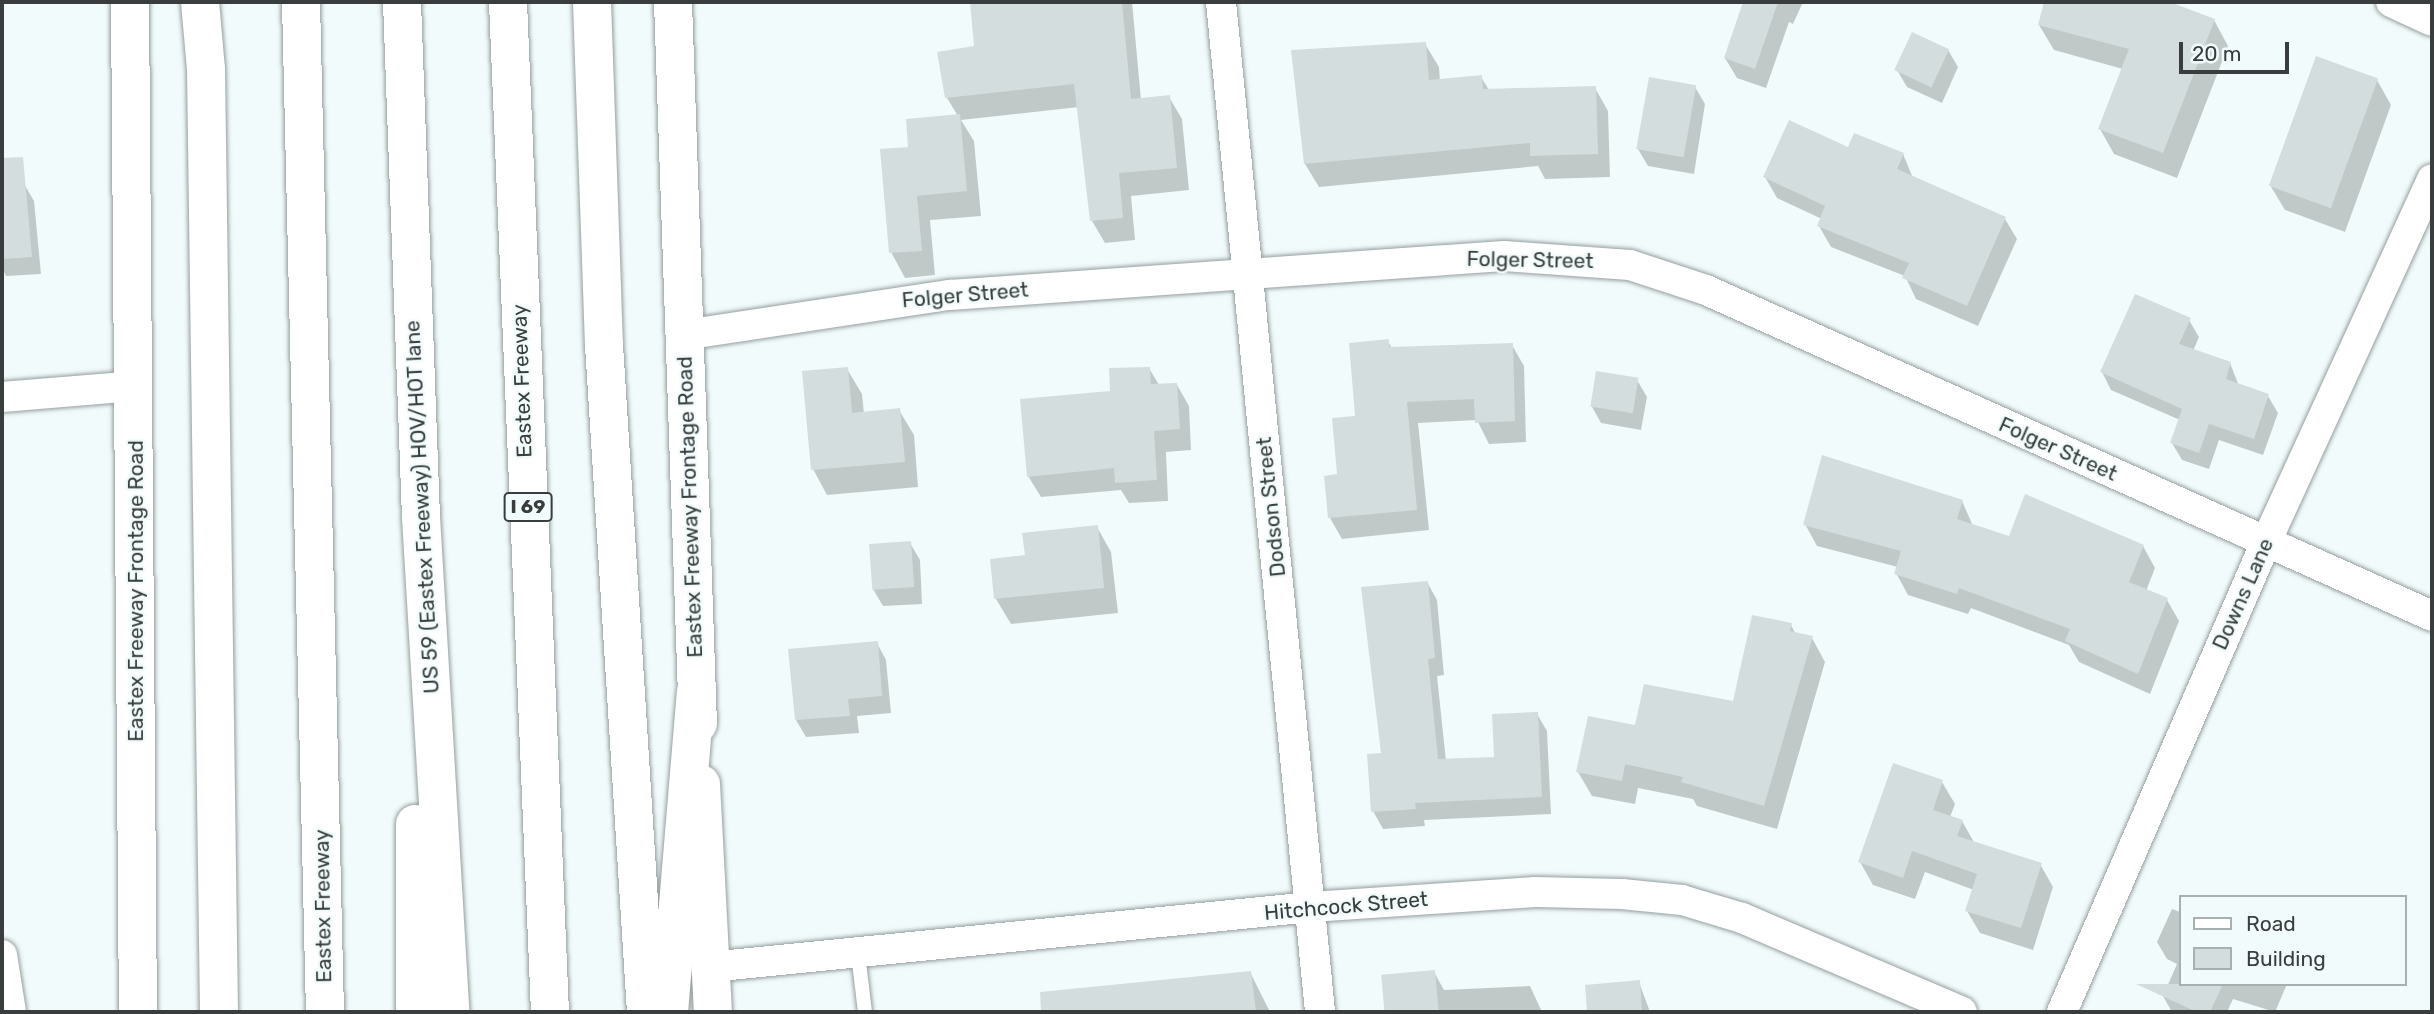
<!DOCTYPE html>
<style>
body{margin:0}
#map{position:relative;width:2434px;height:1014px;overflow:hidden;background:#f2fbfb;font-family:Rubik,sans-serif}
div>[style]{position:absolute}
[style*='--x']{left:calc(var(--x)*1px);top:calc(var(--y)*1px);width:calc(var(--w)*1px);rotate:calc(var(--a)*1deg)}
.shadow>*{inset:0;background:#0003}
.building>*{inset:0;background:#d4dddd;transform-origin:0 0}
.roads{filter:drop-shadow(0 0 2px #959e9e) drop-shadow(0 0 2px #959e9e)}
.lane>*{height:14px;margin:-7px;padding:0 7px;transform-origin:7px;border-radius:7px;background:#fff}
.street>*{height:30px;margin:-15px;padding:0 15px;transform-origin:15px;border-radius:15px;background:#fff}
.secondary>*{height:38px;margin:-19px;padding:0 19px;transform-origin:19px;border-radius:19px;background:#fff}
.highway>*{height:38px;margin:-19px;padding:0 19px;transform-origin:19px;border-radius:19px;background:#fff}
span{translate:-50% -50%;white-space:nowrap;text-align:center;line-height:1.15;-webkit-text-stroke:5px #f2fbfb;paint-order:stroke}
.shield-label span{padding:2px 5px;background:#f2fbfb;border:2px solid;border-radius:5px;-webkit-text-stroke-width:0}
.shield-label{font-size:19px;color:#393d3d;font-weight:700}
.street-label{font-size:21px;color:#393d3d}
.frame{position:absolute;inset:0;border:4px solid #393d3d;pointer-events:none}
.legend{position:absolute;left:2179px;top:895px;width:228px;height:91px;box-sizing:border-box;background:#f2fbfb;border:2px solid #a8afaf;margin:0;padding:9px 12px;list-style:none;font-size:21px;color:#393d3d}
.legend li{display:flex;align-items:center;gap:14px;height:35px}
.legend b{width:35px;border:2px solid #a8afaf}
.scale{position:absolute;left:2179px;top:42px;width:110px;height:32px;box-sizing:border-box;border:4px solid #393d3d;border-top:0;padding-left:9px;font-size:21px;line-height:24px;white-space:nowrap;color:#393d3d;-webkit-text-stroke:5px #f2fbfb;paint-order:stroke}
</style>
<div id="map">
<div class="shadow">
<i style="clip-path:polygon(999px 2px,1132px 2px,1141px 100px,1169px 97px,1182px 119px,1189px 190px,1131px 196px,1135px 240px,1105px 243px,1092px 221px,1079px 107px,961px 120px,974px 141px,981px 216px,930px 220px,935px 275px,905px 278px,891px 252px,910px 149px,958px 116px,947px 98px,976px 47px,972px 5px)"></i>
<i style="clip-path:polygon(1745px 2px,1803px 2px,1793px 24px,1789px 22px,1766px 88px,1737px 78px,1725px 58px)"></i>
<i style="clip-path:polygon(2045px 2px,2166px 2px,2214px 20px,2228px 46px,2177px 178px,2114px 154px,2100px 129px,2123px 69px,2054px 50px,2039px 25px)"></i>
<i style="clip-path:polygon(1425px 44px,1439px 67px,1440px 81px,1481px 77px,1489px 90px,1595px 88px,1608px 111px,1610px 177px,1545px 179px,1538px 166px,1319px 187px,1305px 164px)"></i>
<i style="clip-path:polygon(1948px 50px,1958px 67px,1942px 103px,1907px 87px,1897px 70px)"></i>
<i style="clip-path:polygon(2377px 80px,2391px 105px,2345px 232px,2285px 210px,2270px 185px)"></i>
<i style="clip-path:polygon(1695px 87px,1705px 104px,1694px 174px,1648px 166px,1638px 149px)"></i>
<i style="clip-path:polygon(1849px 149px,1903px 154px,1913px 178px,2005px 219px,2017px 239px,1978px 326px,1916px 299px,1905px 276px,1831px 247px,1819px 226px,1822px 219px,1777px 198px,1765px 177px)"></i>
<i style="clip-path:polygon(24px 184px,34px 201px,41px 274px,6px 276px,2px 268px,2px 186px)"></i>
<i style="clip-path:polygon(2189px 320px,2199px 337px,2193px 351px,2230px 363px,2239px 386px,2268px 396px,2278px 413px,2263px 455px,2219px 440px,2209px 469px,2182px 460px,2172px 443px,2180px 420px,2111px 390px,2102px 372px)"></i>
<i style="clip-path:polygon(1388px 341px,1392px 349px,1512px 345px,1524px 366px,1526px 442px,1489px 444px,1477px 420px,1418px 423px,1429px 530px,1342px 539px,1330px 518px,1339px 476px)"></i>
<i style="clip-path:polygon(1149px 368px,1159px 385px,1177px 385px,1189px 406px,1191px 450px,1166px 452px,1168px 501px,1129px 503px,1121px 490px,1041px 497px,1028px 476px,1112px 392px)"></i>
<i style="clip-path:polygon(847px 369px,862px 394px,864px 414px,899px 410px,914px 435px,918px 487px,827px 495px,813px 469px)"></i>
<i style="clip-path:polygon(1637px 380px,1647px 397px,1641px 430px,1601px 423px,1591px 405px)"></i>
<i style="clip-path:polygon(2026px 496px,2143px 546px,2155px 568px,2146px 591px,2167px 600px,2179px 621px,2150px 694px,2079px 662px,2069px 645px,1971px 608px,1968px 614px,1908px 595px,1896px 573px,1898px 567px,1817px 546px,1805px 524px,1962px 501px,1973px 526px,2010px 538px)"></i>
<i style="clip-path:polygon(1097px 527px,1111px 552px,1118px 613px,1011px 624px,996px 599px,1027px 557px)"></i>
<i style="clip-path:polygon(910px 543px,920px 560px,922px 604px,883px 606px,873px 589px)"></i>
<i style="clip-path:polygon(1427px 582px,1437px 600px,1444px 675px,1437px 676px,1446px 761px,1495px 758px,1537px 714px,1547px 731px,1551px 814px,1424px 820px,1425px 826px,1383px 829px,1373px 811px,1383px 754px)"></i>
<i style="clip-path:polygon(1791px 625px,1796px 635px,1812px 638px,1825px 662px,1777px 829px,1697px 806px,1693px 799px,1638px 788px,1635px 804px,1592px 796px,1578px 772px,1636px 727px,1735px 703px)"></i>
<i style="clip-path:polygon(877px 643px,886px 660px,891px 713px,857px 716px,859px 733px,806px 737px,796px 720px)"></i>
<i style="clip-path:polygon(1942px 782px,1955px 804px,1950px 817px,1962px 821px,1975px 844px,2040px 864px,2053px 887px,2033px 950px,1980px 933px,1967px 911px,1974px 890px,1925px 872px,1915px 899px,1873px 885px,1860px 862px)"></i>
<i style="clip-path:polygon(2172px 909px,2180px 912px,2180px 984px,2287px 984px,2275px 1012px,2233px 999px,2227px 1012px,2172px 1012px,2163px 996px,2177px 964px,2167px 959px,2157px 942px)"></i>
<i style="clip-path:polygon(1250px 972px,1270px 1012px,1095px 1012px,1092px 988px)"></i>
<i style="clip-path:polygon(1434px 972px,1444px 990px,1530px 986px,1542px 1012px,1386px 1012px,1382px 977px)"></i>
<i style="clip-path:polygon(1639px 982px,1650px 1012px,1589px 1012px,1587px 987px)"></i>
</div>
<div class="building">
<i style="clip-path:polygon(970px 2px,1122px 2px,1131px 99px,1170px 95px,1177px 168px,1119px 173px,1123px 218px,1090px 221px,1074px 84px,945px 98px,937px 52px,974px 46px)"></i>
<i style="clip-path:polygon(1743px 2px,1778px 2px,1755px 69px,1724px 58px)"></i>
<i style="clip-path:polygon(2044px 2px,2170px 2px,2215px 19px,2163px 153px,2098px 129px,2129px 49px,2038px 25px)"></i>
<i style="left:1912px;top:32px;width:41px;height:42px;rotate:25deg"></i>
<i style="clip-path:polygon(1426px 42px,1429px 80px,1482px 75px,1483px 89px,1596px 86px,1598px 154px,1530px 156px,1530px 143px,1304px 164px,1291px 50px)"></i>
<i style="left:2316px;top:56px;width:66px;height:138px;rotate:20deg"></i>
<i style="left:1649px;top:77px;width:48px;height:73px;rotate:10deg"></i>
<i style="clip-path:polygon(960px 114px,967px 191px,917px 196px,922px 251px,889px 253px,880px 149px,908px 147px,906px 119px)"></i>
<i style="clip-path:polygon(1789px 120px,1848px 147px,1854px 133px,1904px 153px,1897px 169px,2006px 217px,1967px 306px,1902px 278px,1909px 263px,1817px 226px,1825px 206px,1763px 177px)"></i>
<i style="clip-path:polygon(23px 157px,32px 257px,2px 259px,2px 158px)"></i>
<i style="clip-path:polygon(2135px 294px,2191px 318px,2179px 344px,2231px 362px,2226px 379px,2269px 394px,2254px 439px,2209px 424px,2199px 453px,2170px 443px,2182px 409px,2100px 372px)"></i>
<i style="clip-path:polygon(1389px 339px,1389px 347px,1513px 343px,1515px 421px,1475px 423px,1474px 399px,1407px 402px,1417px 510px,1328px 518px,1324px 476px,1337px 474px,1332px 418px,1355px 416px,1349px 343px)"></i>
<i style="clip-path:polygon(848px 367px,852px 413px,900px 408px,905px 462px,811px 470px,802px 371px)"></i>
<i style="clip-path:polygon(1150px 367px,1151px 384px,1177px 383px,1180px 429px,1154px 431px,1157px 480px,1115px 483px,1114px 468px,1027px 477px,1020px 399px,1110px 391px,1109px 368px)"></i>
<i style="left:1596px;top:371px;width:43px;height:36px;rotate:9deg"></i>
<i style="clip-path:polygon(1822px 455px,1963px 500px,1957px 519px,2009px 536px,2025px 494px,2144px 545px,2129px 582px,2168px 598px,2138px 674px,2065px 641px,2070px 629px,1959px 588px,1957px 594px,1894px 574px,1901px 551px,1803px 525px)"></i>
<i style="clip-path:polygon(1098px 525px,1104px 588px,994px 599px,990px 559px,1025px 555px,1022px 533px)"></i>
<i style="left:911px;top:541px;width:46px;height:42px;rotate:86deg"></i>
<i style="clip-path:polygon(1428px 581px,1435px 658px,1428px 659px,1438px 759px,1494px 757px,1492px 714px,1538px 712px,1542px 797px,1415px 803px,1416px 809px,1371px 812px,1367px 754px,1381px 753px,1361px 587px)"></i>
<i style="clip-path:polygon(1752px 615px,1792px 623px,1790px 631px,1813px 636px,1764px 806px,1681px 782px,1683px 777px,1625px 764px,1622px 781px,1576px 772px,1588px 716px,1635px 725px,1644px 684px,1733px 701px)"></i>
<i style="clip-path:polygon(878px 641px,882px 696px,848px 699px,850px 716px,795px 720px,788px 649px)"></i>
<i style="clip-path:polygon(1893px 763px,1943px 780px,1933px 810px,1963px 820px,1957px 836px,2042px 863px,2021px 928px,1965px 911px,1977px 874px,1912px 851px,1903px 878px,1858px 862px)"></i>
<i style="left:1435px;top:970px;width:42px;height:54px;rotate:85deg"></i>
<i style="clip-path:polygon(1251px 971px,1256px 1012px,1041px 1012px,1040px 992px)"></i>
<i style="clip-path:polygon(1640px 980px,1642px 1012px,1587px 1012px,1585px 985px)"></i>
<i style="clip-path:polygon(2136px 984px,2223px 984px,2210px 1012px,2197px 1012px)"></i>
</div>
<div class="roads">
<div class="lane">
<i style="--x:858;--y:954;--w:58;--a:83.1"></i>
</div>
<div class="street">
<i style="--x:1221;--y:2;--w:1015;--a:84.4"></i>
<i style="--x:2391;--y:2;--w:45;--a:24.9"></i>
<i style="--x:684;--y:335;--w:269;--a:-8.6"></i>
<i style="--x:950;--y:295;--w:555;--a:-4.03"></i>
<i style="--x:1504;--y:256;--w:126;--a:4.1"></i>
<i style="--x:1630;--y:265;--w:80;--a:18.2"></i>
<i style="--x:1706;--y:290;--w:796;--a:24.18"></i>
<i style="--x:2;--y:397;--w:133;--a:-4.7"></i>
<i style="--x:2;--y:955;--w:58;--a:81"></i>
<i style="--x:710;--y:967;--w:604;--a:-5.7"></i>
<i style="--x:1311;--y:907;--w:225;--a:-3.8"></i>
<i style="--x:1535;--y:892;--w:87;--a:1.3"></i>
<i style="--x:1622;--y:894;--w:60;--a:5.7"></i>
<i style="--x:1682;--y:900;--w:63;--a:16.7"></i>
<i style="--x:1742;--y:918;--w:239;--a:23.1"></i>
<i style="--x:2062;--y:1012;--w:512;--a:-66.54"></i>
<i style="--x:2266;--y:542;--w:399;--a:-65.4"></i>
</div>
<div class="secondary">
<i style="--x:130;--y:2;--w:1010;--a:89.55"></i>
<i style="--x:673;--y:2;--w:722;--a:88.02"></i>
<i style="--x:701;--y:784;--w:228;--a:87"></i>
</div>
<div class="highway">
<i style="--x:200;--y:2;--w:67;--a:84.9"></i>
<i style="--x:206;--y:69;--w:943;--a:89.21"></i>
<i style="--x:301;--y:2;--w:1010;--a:88.64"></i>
<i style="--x:402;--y:2;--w:515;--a:87.89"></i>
<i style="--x:421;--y:517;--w:496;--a:86.6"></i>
<i style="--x:508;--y:2;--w:1011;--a:87.62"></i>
<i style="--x:592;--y:2;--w:343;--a:88"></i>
<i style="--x:604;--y:345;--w:668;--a:86.4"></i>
<i style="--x:415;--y:1012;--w:188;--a:-90"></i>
<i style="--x:669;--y:1012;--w:321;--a:-85.2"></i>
</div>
</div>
<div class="shield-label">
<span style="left:528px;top:507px">I 69</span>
</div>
<div class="street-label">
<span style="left:1530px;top:260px;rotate:1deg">Folger Street</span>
<span style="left:965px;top:295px;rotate:-5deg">Folger Street</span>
<span style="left:522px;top:381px;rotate:-92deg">Eastex Freeway</span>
<span style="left:2058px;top:449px;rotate:24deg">Folger Street</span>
<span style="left:422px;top:507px;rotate:-93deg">US 59 (Eastex Freeway) HOV/HOT lane</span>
<span style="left:690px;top:507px;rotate:-92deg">Eastex Freeway Frontage Road</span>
<span style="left:1271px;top:507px;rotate:-96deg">Dodson Street</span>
<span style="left:136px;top:591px;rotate:-90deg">Eastex Freeway Frontage Road</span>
<span style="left:2243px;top:594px;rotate:-66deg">Downs Lane</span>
<span style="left:323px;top:906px;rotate:-91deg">Eastex Freeway</span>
<span style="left:1346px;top:906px;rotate:-5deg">Hitchcock Street</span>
</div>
<div class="frame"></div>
<ul class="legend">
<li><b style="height:9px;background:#fff"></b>Road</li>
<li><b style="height:19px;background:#d4dddd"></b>Building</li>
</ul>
<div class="scale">20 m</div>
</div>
